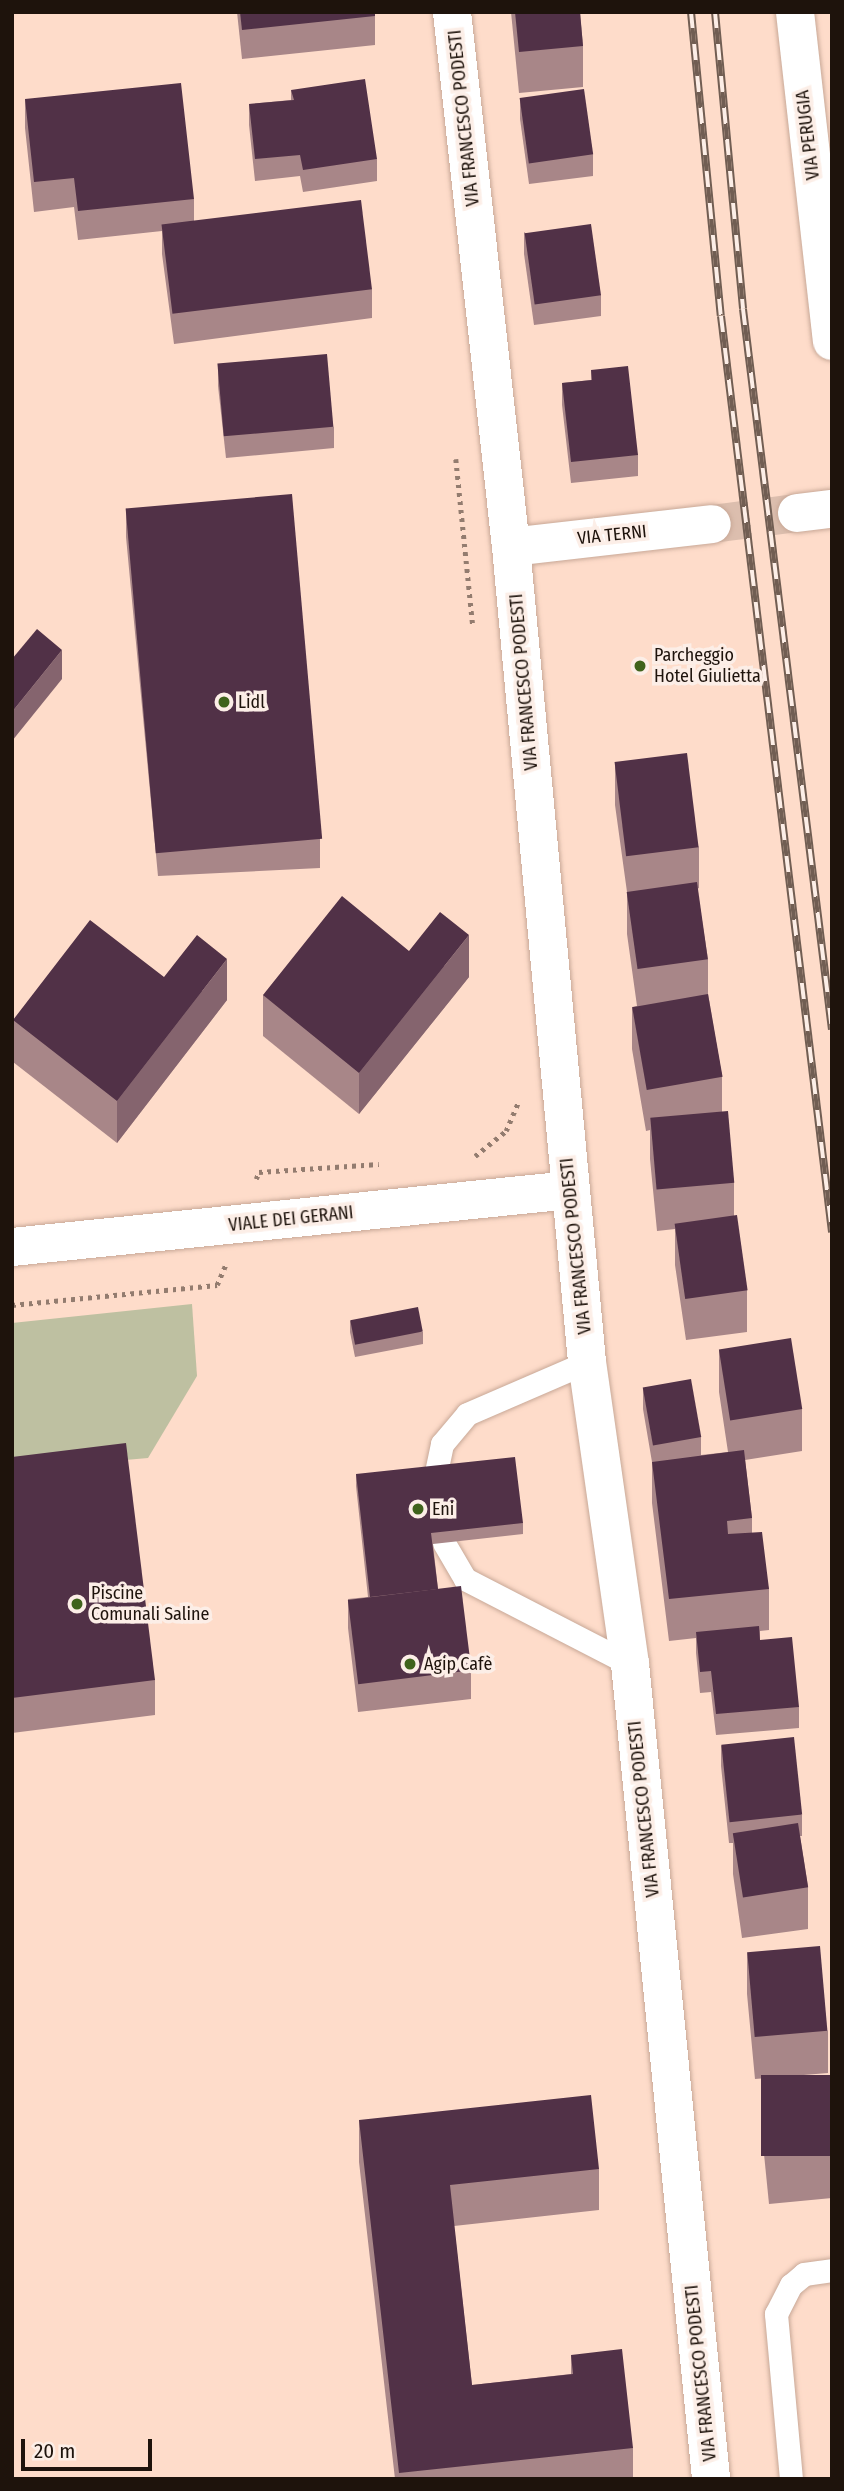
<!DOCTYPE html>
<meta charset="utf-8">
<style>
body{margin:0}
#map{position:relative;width:844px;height:2491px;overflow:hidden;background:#fedcca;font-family:"Fira Sans Condensed",sans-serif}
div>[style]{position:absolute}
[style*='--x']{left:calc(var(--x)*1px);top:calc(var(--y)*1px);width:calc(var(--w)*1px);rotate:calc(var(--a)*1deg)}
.green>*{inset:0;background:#bec0a1}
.minor-tunnel>*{height:38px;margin-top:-19px;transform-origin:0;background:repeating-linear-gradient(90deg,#dcbeae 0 38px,transparent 0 57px)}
.path>*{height:4.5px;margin-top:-2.25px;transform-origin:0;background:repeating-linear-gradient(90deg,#937c6f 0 3.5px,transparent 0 8.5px)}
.roads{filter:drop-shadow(0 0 2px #c8a897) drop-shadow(0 0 2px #c8a897)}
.service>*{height:23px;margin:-11.5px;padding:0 11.5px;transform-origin:11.5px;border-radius:11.5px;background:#fff}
.minor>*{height:38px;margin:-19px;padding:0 19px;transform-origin:19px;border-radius:19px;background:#fff}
.tertiary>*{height:38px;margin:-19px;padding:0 19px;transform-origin:19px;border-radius:19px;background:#fff}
.secondary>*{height:38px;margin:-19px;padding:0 19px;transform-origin:19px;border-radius:19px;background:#fff}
.rail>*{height:8px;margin-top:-4px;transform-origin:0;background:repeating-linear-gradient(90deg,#fceee7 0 16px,#715e53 0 32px);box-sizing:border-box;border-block:2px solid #715e53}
.wall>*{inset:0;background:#a88688}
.shaded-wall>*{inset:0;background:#85646e}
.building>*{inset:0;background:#513147;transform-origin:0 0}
.dots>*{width:19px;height:19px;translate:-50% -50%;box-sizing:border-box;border:4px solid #fceee7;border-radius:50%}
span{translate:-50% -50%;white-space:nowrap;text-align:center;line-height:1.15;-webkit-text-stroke:7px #fceee7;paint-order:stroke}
.street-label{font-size:18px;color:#1e130c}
.poi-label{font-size:18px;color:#1e130c}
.left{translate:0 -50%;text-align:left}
.frame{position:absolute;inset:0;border:14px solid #1e130c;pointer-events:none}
.scale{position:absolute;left:21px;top:2439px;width:131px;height:32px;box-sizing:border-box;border:4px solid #1e130c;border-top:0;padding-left:9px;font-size:21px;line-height:24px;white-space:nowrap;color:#1e130c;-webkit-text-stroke:5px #fceee7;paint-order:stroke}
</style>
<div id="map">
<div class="green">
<i style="clip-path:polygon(192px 1304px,197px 1376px,148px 1458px,12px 1470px,12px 1323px)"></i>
</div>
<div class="minor-tunnel">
<i style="--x:712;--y:524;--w:86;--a:-7.4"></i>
</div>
<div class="path">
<i style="--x:456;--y:459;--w:167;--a:84.2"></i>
<i style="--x:475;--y:1156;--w:40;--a:-39"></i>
<i style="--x:506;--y:1131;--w:30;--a:-67"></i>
<i style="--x:256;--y:1179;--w:8;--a:-67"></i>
<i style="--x:259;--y:1172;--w:120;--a:-3.8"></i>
<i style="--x:12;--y:1305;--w:206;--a:-5.6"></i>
<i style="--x:217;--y:1285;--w:21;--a:-67"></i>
</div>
<div class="roads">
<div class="service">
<i style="--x:435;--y:1477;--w:34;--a:-78"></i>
<i style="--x:442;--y:1444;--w:39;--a:-50"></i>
<i style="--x:467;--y:1414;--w:131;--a:-23.4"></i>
<i style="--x:444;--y:1543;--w:42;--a:59.7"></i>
<i style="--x:465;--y:1579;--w:186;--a:27.3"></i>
<i style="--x:791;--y:2479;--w:166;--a:-95.2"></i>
<i style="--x:776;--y:2314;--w:33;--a:-63"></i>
<i style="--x:791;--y:2285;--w:17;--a:-40"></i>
<i style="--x:804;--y:2274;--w:28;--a:-8"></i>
</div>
<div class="minor">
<i style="--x:795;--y:12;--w:331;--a:83.6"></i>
<i style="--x:797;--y:513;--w:35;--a:-7"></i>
<i style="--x:511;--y:547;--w:202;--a:-6.5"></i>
</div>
<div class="tertiary">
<i style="--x:12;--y:1247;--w:561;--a:-5.83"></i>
</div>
<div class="secondary">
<i style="--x:452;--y:12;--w:538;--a:83.71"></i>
<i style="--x:511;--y:547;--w:819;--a:84.67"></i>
<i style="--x:587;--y:1362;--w:305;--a:81.9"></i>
<i style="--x:630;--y:1664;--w:819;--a:84.32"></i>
</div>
</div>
<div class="rail">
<i style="--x:691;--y:12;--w:305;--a:84.4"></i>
<i style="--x:721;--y:316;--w:923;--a:83.09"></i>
<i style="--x:715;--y:12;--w:298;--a:84.6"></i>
<i style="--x:743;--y:309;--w:726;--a:82.96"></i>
</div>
<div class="wall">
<i style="clip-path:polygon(237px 12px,375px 12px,375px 45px,242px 59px)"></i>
<i style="clip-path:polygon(511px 12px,580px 12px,583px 46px,583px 87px,519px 93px)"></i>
<i style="clip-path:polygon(291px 90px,377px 159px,377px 181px,303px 192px,300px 176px,255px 181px,249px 125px,249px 104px,291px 100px)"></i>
<i style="clip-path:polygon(520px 98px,593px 154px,593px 176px,529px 184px,520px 119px)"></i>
<i style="clip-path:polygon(25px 99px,194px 199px,194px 221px,372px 289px,372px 318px,174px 344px,162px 254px,162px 231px,78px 240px,74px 207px,34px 212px,25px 128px)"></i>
<i style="clip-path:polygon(524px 232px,601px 295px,601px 316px,534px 325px,524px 254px)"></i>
<i style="clip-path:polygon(218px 365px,334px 427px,334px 448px,226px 458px,218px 386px)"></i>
<i style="clip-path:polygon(591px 370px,638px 455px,638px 476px,571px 483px,562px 405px,562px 383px,591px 380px)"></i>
<i style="clip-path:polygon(126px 508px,320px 839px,320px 868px,158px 876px,126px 537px)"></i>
<i style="clip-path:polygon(615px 763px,699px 847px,699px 888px,697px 889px,708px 959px,708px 994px,722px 1077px,722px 1111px,734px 1183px,734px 1216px,747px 1290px,747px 1332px,686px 1340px,675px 1265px,675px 1229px,657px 1231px,650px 1159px,650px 1130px,646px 1131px,632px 1049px,632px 1007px,637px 1006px,627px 934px,627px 892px,615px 805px)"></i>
<i style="clip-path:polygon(409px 951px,469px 977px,359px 1114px,263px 1036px,263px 995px)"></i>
<i style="clip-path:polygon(164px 977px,227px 1000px,117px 1143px,13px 1062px,13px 1020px)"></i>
<i style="clip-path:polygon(350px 1321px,423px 1332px,423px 1344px,355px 1357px,350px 1332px)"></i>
<i style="clip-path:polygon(719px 1350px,802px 1409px,802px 1451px,745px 1460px,752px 1518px,752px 1533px,769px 1589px,769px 1630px,760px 1631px,760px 1640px,799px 1707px,799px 1728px,716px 1735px,711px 1692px,700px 1693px,696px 1653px,696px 1638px,669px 1641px,652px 1503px,652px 1462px,643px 1409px,643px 1388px,701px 1437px,701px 1455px,728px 1452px,719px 1392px)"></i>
<i style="clip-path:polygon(12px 1457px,155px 1680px,155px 1715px,12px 1733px)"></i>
<i style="clip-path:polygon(356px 1474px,523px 1523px,523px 1534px,433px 1544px,438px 1589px,471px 1670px,471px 1699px,358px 1712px,348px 1628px,348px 1599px,368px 1597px,356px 1486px)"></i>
<i style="clip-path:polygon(721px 1745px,802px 1815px,802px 1836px,800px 1836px,808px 1887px,808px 1929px,742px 1938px,733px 1874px,733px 1843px,729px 1843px,721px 1766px)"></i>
<i style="clip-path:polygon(747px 1952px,828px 2031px,828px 2073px,755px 2079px,747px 1994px)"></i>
<i style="clip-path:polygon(832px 2075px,832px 2198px,769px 2204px,761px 2124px,761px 2083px)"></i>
<i style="clip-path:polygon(359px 2120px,599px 2169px,599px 2210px,454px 2226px,472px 2385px,571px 2374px,571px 2355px,633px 2448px,633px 2479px,395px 2479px,359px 2162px)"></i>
</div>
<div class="shaded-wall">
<i style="clip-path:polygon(62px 650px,62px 679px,12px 741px,12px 712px)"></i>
<i style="clip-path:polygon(469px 935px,469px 977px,359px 1114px,359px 1073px)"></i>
<i style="clip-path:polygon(227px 959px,227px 1000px,117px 1143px,117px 1101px)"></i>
</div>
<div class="building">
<i style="clip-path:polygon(240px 12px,375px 12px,375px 16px,242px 30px)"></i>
<i style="clip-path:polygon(515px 12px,580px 12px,583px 46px,519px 52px)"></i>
<i style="clip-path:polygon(365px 79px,377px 159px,303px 170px,300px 155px,255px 159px,249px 104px,294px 100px,291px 90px)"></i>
<i style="clip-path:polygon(181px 83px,194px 199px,78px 211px,74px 178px,34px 182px,25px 99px)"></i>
<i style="left:584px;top:89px;width:66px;height:65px;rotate:82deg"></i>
<i style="left:361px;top:200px;width:90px;height:201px;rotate:83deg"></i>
<i style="left:591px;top:224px;width:72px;height:67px;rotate:82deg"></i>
<i style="left:327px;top:354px;width:73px;height:110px;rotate:85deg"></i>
<i style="clip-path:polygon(628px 366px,638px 455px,571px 462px,562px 383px,592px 380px,591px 370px)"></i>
<i style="left:292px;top:494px;width:346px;height:167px;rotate:85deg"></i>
<i style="clip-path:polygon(37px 629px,62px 650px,12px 712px,12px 659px)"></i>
<i style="left:687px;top:753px;width:95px;height:73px;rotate:83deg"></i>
<i style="left:697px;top:882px;width:78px;height:71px;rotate:82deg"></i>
<i style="clip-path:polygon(342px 896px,409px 951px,440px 912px,469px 935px,359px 1073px,263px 995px)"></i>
<i style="clip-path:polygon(90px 920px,164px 977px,197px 935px,227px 959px,117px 1101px,13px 1020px)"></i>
<i style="left:708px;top:994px;width:84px;height:77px;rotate:80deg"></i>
<i style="left:728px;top:1111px;width:72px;height:78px;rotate:85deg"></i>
<i style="left:737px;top:1215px;width:76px;height:63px;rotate:82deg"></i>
<i style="left:418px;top:1307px;width:25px;height:69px;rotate:79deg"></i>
<i style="left:791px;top:1338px;width:72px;height:73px;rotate:81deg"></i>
<i style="left:691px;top:1379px;width:59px;height:49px;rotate:80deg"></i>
<i style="clip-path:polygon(126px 1443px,155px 1680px,12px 1698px,12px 1457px)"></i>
<i style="clip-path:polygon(744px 1450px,752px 1518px,727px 1521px,728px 1534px,762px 1532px,769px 1589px,669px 1599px,652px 1462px)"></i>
<i style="clip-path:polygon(515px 1457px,523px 1523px,431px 1533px,438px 1589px,370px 1597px,356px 1474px)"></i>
<i style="left:461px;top:1586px;width:85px;height:114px;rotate:83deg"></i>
<i style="clip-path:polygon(759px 1626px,760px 1640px,792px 1637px,799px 1707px,716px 1714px,711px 1671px,700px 1672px,696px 1632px)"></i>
<i style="left:794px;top:1737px;width:78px;height:73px;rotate:84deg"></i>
<i style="left:798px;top:1823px;width:65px;height:66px;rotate:81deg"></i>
<i style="left:820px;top:1946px;width:85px;height:73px;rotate:85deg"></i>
<i style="left:832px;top:2075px;width:81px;height:71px;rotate:90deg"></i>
<i style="clip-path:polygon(591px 2095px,599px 2169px,450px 2185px,472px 2385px,573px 2374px,571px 2355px,622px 2349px,633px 2448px,399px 2473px,359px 2120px)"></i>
</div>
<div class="dots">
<i style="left:640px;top:666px;background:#3f631c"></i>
<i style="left:224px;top:702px;background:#3f631c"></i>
<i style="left:418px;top:1509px;background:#3f631c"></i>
<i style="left:77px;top:1604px;background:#3f631c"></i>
<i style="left:410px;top:1664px;background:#3f631c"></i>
</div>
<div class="street-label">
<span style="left:464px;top:118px;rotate:-96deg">VIA FRANCESCO PODESTI</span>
<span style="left:808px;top:135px;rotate:-97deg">VIA PERUGIA</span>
<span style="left:612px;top:535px;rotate:-6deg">VIA TERNI</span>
<span style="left:524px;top:682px;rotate:-95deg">VIA FRANCESCO PODESTI</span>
<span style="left:291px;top:1219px;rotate:-6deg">VIALE DEI GERANI</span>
<span style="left:576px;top:1246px;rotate:-96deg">VIA FRANCESCO PODESTI</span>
<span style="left:644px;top:1809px;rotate:-96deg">VIA FRANCESCO PODESTI</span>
<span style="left:701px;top:2373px;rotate:-96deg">VIA FRANCESCO PODESTI</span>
</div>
<div class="poi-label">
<span class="left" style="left:654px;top:666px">Parcheggio<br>Hotel Giulietta</span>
<span class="left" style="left:238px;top:702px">Lidl</span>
<span class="left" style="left:432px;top:1509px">Eni</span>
<span class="left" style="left:91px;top:1604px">Piscine<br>Comunali Saline</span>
<span class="left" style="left:424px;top:1664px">Agip Cafè</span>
</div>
<div class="frame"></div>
<div class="scale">20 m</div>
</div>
